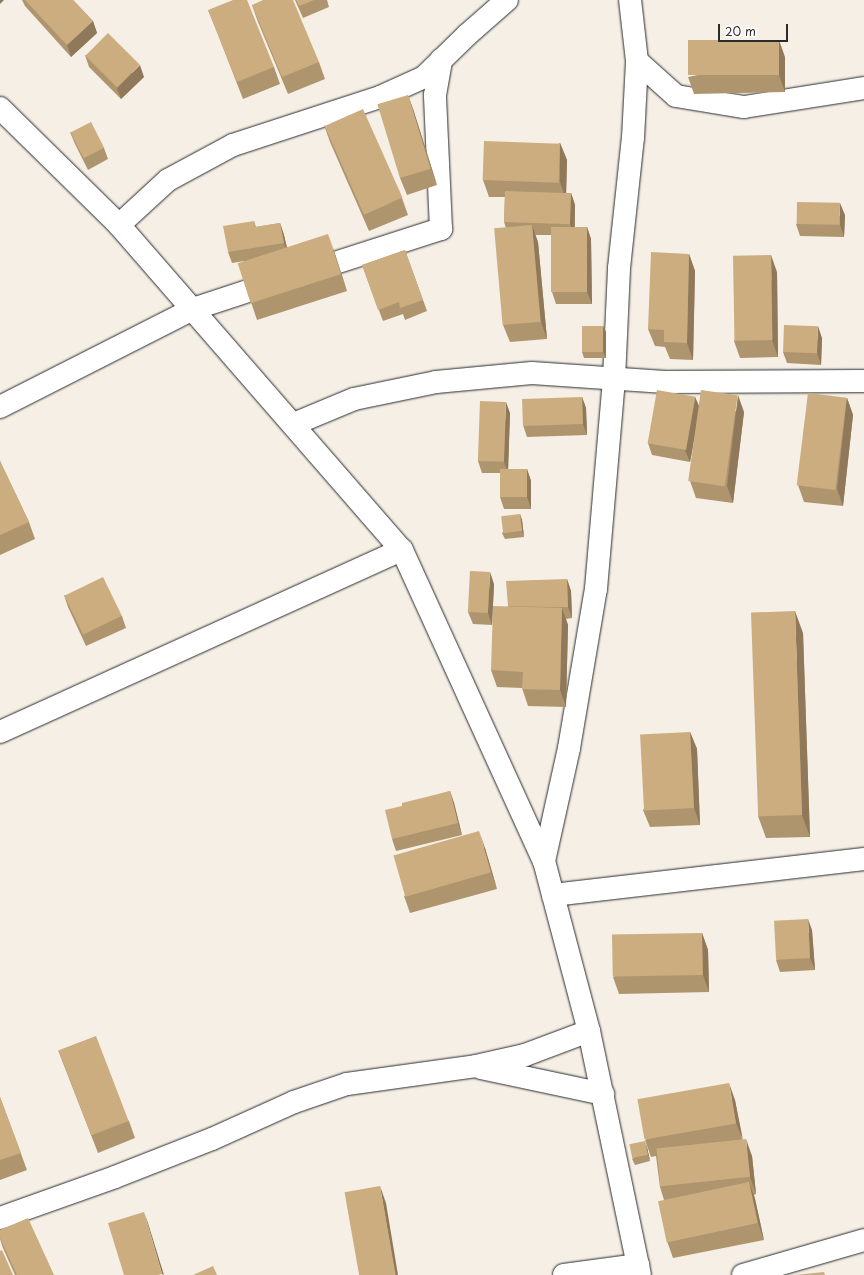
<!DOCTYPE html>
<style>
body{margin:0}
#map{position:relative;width:864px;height:1275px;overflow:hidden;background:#f5efe6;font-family:"Playpen Sans",sans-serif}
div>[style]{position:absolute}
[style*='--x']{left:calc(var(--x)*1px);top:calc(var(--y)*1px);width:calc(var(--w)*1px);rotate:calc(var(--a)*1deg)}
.roads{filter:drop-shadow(0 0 1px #2b2b2b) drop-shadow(0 0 1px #2b2b2b)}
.minor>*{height:22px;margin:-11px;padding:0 11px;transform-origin:11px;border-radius:11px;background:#fff}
.wall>*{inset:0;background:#af956e}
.shaded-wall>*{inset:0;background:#8f795a}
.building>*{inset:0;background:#ccad80;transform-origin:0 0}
span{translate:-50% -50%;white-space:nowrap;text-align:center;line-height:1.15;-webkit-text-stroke:3px #fff;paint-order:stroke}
.scale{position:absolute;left:718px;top:24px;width:70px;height:18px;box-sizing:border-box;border:2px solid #2b2b2b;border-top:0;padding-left:5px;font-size:12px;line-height:14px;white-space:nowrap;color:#2b2b2b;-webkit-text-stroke:3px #fff;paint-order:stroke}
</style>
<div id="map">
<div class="roads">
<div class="minor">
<i style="--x:637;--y:61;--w:52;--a:41.9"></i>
<i style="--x:676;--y:96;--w:69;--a:9.2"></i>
<i style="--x:744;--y:107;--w:121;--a:-9"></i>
<i style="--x:0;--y:108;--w:167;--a:44.5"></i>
<i style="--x:119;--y:225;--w:431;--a:49"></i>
<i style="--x:402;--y:550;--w:342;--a:65.5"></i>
<i style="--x:544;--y:861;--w:176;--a:75.2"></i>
<i style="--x:589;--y:1031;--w:249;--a:78.2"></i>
<i style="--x:119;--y:225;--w:67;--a:-42.6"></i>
<i style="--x:168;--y:180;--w:74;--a:-28.3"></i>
<i style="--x:233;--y:145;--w:155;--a:-18.1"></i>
<i style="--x:380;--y:97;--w:48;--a:-24.4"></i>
<i style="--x:424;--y:77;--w:60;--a:-44.3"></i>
<i style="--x:467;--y:35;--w:53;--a:-41.2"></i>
<i style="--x:310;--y:271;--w:138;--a:-17.8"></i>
<i style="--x:441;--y:229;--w:134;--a:-92.6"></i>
<i style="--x:435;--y:95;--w:36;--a:-80"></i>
<i style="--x:0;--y:407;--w:216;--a:-26.9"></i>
<i style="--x:193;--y:309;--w:86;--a:-18.2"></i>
<i style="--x:294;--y:424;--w:65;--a:-22.6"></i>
<i style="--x:354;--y:399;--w:84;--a:-11.7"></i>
<i style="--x:436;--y:382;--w:96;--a:-5.4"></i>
<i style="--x:532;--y:373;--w:133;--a:3.9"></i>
<i style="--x:665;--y:382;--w:199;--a:-0.3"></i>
<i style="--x:0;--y:732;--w:441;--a:-24.4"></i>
<i style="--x:544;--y:861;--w:116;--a:-77.5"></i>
<i style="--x:569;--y:748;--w:161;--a:-80.4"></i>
<i style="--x:596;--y:589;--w:211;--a:-85.1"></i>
<i style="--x:614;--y:379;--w:111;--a:-87.4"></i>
<i style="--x:619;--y:268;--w:131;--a:-83.9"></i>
<i style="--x:633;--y:138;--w:77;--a:-87"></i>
<i style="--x:637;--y:61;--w:61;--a:-96.5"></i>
<i style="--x:553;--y:895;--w:313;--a:-6.6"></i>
<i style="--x:481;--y:1068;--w:125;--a:12"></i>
<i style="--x:0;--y:1218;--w:122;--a:-19.6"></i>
<i style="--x:115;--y:1177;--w:104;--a:-21.4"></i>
<i style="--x:212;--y:1139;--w:90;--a:-24.3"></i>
<i style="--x:294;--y:1102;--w:56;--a:-18.8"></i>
<i style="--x:347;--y:1084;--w:130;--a:-7.9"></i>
<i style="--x:476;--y:1066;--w:50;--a:-12.7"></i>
<i style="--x:525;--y:1055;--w:68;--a:-20.6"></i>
<i style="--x:564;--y:1275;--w:75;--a:-7.7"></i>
<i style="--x:743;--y:1275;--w:126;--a:-16.1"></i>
</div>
</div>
<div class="wall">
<i style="clip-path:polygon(22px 0,73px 0,93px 21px,97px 33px,71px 57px,25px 6px)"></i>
<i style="clip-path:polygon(295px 0,327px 0,329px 7px,303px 18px)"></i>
<i style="clip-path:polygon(252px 5px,319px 62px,325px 79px,288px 94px,258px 22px)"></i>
<i style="clip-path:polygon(208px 10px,274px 67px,280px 84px,243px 99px,215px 27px)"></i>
<i style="clip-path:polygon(85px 55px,144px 77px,121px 99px,89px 67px)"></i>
<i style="clip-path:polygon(785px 57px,785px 92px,694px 94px,688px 77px)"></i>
<i style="clip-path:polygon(408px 95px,414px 112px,437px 185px,407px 195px,400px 178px)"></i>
<i style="clip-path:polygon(324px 125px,402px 198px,408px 215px,369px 231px,330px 142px)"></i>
<i style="clip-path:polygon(70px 132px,104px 148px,108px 159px,88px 170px,75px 144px)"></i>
<i style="clip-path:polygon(560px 143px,567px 160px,566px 193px,571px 193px,575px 205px,575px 227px,587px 227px,591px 239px,592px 304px,556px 304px,552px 292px,551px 235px,535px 235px,538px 242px,547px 339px,510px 342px,503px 325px,506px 228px,504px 222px,505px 197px,489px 197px,483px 180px)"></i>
<i style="clip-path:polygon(845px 215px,844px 237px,800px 236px,796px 224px)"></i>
<i style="clip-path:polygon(254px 221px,256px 227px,280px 223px,284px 235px,287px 247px,334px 251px,347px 291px,257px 320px,251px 302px,244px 261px,232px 263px,228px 252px)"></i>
<i style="clip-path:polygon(405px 250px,427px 311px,405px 320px,403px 314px,383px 321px,362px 265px)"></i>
<i style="clip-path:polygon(689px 254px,695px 271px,693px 360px,670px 359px,665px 347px,655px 346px,648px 329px)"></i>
<i style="clip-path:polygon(777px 272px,778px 357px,740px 358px,734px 341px)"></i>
<i style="clip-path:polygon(603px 326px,606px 332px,606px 358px,584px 358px,582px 352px)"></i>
<i style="clip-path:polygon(822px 338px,821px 365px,787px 363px,783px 352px)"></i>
<i style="clip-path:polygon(582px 397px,586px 408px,587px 435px,527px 437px,523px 425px)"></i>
<i style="clip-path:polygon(695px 397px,699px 407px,744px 412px,733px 503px,696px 498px,690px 481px,698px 419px,690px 462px,652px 455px,648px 443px)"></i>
<i style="clip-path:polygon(847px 398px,853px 415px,843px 506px,804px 502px,798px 485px)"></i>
<i style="clip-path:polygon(510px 413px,508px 469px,527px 469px,531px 481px,531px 509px,504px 509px,500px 497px,500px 473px,482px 473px,478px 461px)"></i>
<i style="clip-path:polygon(0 461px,29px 522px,35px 539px,0 555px)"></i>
<i style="clip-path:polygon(520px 514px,522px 520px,524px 537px,505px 539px,502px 533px)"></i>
<i style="clip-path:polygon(567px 579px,571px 591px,572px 618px,566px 619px,568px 625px,566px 707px,528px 706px,522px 688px,497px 687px,491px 670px,508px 606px)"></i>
<i style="clip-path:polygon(494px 584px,492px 625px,473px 624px,468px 612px)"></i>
<i style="clip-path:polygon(64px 595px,122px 616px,126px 628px,86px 646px,68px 607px)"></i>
<i style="clip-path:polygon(803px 633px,810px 837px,766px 838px,758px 816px)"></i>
<i style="clip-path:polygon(690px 732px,697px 749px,700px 825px,650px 827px,643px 810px)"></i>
<i style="clip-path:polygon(450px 791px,454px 803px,462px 835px,396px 851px,392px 839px,402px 806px)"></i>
<i style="clip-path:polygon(485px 848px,497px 889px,410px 913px,404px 896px)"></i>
<i style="clip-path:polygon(812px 930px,815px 970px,780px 972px,776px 960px)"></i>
<i style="clip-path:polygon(702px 933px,708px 950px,709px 992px,619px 994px,613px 977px)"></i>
<i style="clip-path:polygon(58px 1050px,129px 1121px,135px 1138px,98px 1153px)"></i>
<i style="clip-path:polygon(0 1097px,27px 1170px,0 1180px)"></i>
<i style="clip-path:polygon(735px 1100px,742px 1139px,752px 1156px,756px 1194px,754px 1195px,755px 1199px,764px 1240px,673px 1258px,667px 1241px,664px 1200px,660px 1187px,656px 1156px,651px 1157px,645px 1140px)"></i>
<i style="clip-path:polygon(647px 1147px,650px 1161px,635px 1165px,632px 1159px)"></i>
<i style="clip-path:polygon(0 1230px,54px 1275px,15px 1275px,3px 1248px,0 1239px)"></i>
</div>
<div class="shaded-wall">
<i style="clip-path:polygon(0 0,4px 0,0 4px)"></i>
<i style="clip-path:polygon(93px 21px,97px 33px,71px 57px,67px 45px)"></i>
<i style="clip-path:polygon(779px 40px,785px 57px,785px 92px,779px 75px)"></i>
<i style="clip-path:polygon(140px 65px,144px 77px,121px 99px,117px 88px)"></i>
<i style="clip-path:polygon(408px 95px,414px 112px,437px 185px,431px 168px)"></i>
<i style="clip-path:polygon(560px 143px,567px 160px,566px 199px,560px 182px)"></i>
<i style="clip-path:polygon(571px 193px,575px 205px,574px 236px,570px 224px)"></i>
<i style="clip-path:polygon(840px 203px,845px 215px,844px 237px,840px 225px)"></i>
<i style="clip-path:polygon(280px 223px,284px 235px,288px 254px,284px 243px)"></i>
<i style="clip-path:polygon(532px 225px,538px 242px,547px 339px,541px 322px)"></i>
<i style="clip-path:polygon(587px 227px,591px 239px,592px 304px,587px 292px)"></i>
<i style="clip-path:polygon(328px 234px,334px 251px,347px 291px,341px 274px)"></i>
<i style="clip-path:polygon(689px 254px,695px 271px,693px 360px,687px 343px)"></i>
<i style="clip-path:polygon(771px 255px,777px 272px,778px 357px,772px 340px)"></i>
<i style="clip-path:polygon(603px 326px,606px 332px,606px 358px,603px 352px)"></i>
<i style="clip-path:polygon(818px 326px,822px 338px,821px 365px,817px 353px)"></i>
<i style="clip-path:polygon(738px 395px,744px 412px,733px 503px,727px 486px)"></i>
<i style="clip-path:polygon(582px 397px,586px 408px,587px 435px,583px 424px)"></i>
<i style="clip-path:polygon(695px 397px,700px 408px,690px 462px,685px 450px)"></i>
<i style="clip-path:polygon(847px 398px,853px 415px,843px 506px,837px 489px)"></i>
<i style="clip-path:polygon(506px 402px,510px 413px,508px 473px,504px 462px)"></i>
<i style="clip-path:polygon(527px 469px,531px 481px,531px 509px,527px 497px)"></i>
<i style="clip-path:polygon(520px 514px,522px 520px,524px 537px,522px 531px)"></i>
<i style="clip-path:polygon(490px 572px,494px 584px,492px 625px,488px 613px)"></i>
<i style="clip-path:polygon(567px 579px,571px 591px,572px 618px,568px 607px)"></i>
<i style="clip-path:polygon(562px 608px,568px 625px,566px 707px,560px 690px)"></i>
<i style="clip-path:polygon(795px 611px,803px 633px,810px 837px,802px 815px)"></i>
<i style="clip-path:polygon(690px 732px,697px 749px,700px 825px,694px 808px)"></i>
<i style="clip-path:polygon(450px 791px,454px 803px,462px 835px,458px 823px)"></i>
<i style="clip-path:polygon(479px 831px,485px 848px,497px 889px,491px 872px)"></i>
<i style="clip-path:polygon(808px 919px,812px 930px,815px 970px,810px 958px)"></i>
<i style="clip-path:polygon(702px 933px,708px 950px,709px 992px,703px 975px)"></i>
<i style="clip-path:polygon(729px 1083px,735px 1100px,743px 1140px,736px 1123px)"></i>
<i style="clip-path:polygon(746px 1139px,752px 1156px,756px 1194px,750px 1177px)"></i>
<i style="clip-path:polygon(645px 1141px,647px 1147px,650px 1161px,648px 1155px)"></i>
<i style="clip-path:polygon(749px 1182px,755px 1199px,764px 1240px,758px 1223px)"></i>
<i style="clip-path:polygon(380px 1186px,386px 1203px,398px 1275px,395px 1275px)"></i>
<i style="clip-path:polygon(144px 1212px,148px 1223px,164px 1275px,162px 1274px)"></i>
</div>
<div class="building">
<i style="clip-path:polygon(25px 0,73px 0,93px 21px,67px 45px)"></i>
<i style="clip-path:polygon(233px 0,247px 0,274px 67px,237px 82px,208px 10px)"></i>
<i style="clip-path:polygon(263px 0,293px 0,319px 62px,282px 77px,252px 5px)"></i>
<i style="clip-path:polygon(296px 0,314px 0,299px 6px)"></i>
<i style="left:108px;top:33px;width:45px;height:32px;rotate:45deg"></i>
<i style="left:779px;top:40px;width:35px;height:91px;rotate:90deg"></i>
<i style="left:408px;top:95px;width:77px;height:32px;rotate:73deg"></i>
<i style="left:363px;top:109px;width:97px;height:42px;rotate:66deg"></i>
<i style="left:91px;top:122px;width:29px;height:23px;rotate:63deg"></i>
<i style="left:484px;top:141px;width:76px;height:39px;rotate:2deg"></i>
<i style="left:505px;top:191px;width:66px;height:31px;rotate:2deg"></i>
<i style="left:797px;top:202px;width:43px;height:22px;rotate:1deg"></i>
<i style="clip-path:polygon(254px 221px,255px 227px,280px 223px,284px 243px,228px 252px,223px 226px)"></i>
<i style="left:532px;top:225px;width:97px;height:38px;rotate:85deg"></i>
<i style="left:587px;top:227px;width:65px;height:36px;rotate:90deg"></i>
<i style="left:328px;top:234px;width:42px;height:95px;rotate:72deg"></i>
<i style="clip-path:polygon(405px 250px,423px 300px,400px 308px,399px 302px,378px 310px,362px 265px)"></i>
<i style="clip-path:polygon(651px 252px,689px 254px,687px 343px,664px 342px,664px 330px,648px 329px)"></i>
<i style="left:771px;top:255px;width:85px;height:38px;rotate:89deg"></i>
<i style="left:784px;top:325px;width:34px;height:27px;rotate:2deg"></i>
<i style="left:582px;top:326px;width:21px;height:26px"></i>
<i style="left:657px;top:390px;width:39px;height:54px;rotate:10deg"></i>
<i style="left:701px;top:390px;width:37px;height:92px;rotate:8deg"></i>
<i style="left:808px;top:393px;width:39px;height:93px;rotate:7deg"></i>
<i style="left:582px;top:397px;width:27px;height:60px;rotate:88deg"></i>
<i style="left:480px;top:401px;width:26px;height:60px;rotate:2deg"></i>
<i style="clip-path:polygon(0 461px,29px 522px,0 535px)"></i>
<i style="left:500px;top:469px;width:27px;height:28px"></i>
<i style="left:520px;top:514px;width:17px;height:19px;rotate:83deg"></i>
<i style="left:470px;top:571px;width:20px;height:41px;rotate:3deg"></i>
<i style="left:103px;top:577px;width:43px;height:43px;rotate:64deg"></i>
<i style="clip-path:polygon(567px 579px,568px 607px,552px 607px,508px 606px,506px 581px)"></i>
<i style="clip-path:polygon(493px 606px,562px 608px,560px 690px,522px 689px,523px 672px,491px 670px)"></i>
<i style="left:795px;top:611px;width:204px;height:44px;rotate:88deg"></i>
<i style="left:690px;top:732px;width:76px;height:50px;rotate:87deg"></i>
<i style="clip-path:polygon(450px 791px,458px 823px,392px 839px,385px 810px,402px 806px,402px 803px)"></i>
<i style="left:479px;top:831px;width:43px;height:89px;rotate:74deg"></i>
<i style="left:808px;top:919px;width:39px;height:34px;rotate:87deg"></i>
<i style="left:702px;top:933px;width:42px;height:90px;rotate:89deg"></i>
<i style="left:96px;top:1036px;width:91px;height:40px;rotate:69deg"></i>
<i style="left:729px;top:1083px;width:41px;height:93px;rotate:80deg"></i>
<i style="clip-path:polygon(0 1097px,21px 1153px,0 1160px)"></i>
<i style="left:746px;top:1139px;width:38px;height:90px;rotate:84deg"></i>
<i style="left:645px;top:1141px;width:14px;height:16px;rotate:78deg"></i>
<i style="left:749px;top:1182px;width:42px;height:93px;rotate:78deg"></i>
<i style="left:380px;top:1186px;width:90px;height:36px;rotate:80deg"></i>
<i style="clip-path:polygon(144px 1212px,162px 1274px,158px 1275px,124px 1275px,108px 1223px)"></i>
<i style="clip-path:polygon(28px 1218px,54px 1275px,17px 1275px,0 1238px,0 1230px)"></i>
<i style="clip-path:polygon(2px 1250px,13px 1275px,0 1275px,0 1251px)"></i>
<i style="clip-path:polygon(213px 1266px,217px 1275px,193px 1275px)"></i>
<i style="clip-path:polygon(824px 1272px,825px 1275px,795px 1275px)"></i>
</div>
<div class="scale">20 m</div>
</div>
